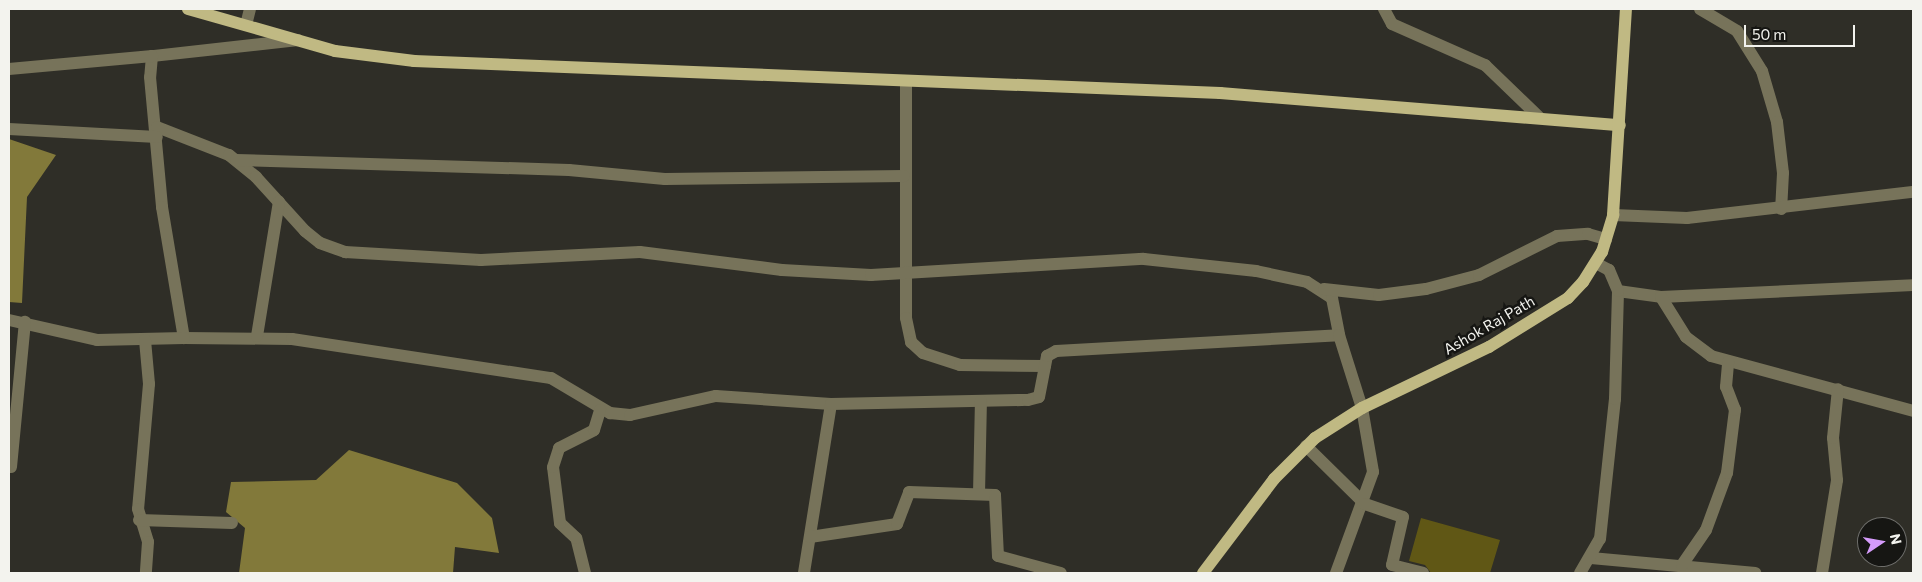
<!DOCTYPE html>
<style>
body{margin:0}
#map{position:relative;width:1922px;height:582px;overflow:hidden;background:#2f2e27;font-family:Commissioner,sans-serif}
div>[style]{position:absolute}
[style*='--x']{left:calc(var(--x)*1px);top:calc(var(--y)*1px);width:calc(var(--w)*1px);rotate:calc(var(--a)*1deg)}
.water>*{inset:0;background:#82793a}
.building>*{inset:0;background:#605715}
.minor>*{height:12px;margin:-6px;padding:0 6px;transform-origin:6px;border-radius:6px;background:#77735a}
.major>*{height:12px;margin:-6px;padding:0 6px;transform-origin:6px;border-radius:6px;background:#c0b983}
span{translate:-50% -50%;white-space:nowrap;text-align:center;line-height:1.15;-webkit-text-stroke:5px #161613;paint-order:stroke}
.street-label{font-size:15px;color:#f3f3ee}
.frame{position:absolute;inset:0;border:10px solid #f3f3ee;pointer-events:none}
.north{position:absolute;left:1857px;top:517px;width:50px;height:50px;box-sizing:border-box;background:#161613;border:1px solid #6e6e6b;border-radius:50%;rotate:78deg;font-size:14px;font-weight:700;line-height:20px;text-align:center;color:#f3f3ee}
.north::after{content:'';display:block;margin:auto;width:18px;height:22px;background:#d59bfb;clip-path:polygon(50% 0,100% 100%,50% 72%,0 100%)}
.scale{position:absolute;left:1744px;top:25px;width:111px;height:22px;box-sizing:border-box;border:2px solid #f3f3ee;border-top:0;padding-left:6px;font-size:15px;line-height:18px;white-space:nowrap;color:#f3f3ee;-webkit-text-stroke:4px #161613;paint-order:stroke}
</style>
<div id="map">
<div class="water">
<i style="clip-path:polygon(9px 139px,56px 155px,27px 197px,22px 303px,9px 302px)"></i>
<i style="clip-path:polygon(349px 450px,457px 483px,492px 518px,499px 553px,455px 547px,453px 573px,239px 573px,245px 528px,226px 512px,231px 482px,316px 480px)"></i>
</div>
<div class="building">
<i style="clip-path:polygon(1421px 518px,1500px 540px,1490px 573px,1431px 573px,1425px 565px,1409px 561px)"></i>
</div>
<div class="minor">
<i style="--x:1384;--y:9;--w:17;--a:62"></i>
<i style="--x:1392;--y:24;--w:102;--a:23.8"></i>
<i style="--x:1485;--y:65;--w:76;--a:43.9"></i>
<i style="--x:1700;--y:9;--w:43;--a:30.7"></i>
<i style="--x:1737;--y:31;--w:47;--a:58"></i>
<i style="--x:1762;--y:71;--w:53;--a:73.6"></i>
<i style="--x:1777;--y:122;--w:51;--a:83.3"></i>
<i style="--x:1783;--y:173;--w:36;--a:93"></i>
<i style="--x:246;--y:25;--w:16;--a:-76"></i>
<i style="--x:298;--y:40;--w:147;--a:173.7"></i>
<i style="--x:152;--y:56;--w:21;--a:95"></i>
<i style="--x:150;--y:77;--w:131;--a:84.7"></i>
<i style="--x:162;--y:207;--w:133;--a:80.5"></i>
<i style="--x:184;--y:338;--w:108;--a:0.5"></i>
<i style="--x:292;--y:339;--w:262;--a:8.6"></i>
<i style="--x:551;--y:378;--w:69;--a:30.7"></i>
<i style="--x:610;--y:413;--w:20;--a:6"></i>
<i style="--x:630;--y:415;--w:88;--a:-12.5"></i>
<i style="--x:716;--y:396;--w:115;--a:4"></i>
<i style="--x:831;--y:404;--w:171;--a:99.1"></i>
<i style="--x:9;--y:69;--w:144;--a:-5.2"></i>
<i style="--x:906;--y:81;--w:237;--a:90"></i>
<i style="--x:906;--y:318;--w:25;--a:78"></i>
<i style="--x:911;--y:342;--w:16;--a:43"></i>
<i style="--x:923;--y:353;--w:39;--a:18"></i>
<i style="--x:960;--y:365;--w:85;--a:0.7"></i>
<i style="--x:157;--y:127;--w:77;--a:21.3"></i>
<i style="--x:229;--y:155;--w:35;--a:39"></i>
<i style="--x:256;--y:177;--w:73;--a:47.8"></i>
<i style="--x:305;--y:231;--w:19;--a:39"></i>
<i style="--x:320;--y:243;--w:27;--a:20"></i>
<i style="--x:345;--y:252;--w:136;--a:3.4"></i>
<i style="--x:481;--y:260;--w:159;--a:-2.9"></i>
<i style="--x:640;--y:252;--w:143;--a:7.2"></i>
<i style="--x:782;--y:270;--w:89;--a:3.2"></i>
<i style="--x:871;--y:275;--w:273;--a:-3.4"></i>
<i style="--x:1144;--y:259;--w:113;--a:6.1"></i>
<i style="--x:1256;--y:271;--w:52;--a:12.2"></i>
<i style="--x:1307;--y:282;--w:30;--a:33"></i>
<i style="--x:1332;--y:298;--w:38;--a:79"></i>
<i style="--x:9;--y:129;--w:148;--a:3.1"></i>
<i style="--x:236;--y:160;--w:333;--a:1.7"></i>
<i style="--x:569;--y:170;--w:96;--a:5.4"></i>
<i style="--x:665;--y:179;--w:239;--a:-0.7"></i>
<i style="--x:1613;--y:215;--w:74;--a:2.3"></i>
<i style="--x:1687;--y:218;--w:227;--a:-6.6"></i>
<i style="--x:1324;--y:289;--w:55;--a:6.2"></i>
<i style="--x:1379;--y:295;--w:47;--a:-7.3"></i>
<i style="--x:1426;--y:289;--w:55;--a:-14.8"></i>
<i style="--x:1479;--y:275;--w:87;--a:-26.6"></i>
<i style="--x:1557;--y:236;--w:31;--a:-4"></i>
<i style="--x:1588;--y:234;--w:19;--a:16"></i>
<i style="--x:1618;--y:291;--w:43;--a:7.9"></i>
<i style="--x:1661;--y:297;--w:252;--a:-2.7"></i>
<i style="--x:1661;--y:297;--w:47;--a:58"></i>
<i style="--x:1686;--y:337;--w:31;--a:37"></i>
<i style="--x:1711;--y:356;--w:209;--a:15.2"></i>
<i style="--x:9;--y:320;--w:90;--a:12.8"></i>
<i style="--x:97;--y:340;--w:87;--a:-1.3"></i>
<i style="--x:257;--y:336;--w:136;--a:-80.7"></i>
<i style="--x:145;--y:340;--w:44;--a:84.8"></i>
<i style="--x:149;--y:384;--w:125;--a:95"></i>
<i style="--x:138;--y:509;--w:34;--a:73"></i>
<i style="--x:148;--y:542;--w:31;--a:94"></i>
<i style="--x:831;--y:404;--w:197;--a:-1.2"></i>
<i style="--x:1028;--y:400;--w:11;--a:-15"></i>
<i style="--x:1039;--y:397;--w:42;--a:-79"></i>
<i style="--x:1047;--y:356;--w:10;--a:-29"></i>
<i style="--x:1056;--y:351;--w:283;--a:-3.2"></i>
<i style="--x:1339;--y:335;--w:77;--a:72.5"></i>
<i style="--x:1362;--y:408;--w:65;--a:80.2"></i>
<i style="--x:1373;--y:472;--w:108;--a:110.1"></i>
<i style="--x:1306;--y:446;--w:83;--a:44.5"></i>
<i style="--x:1365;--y:504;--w:40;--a:18.9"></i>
<i style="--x:1403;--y:517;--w:49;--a:102.9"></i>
<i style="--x:1392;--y:565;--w:32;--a:14"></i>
<i style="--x:11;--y:467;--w:146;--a:-84.5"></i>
<i style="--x:979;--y:494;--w:93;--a:-88.8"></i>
<i style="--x:139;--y:520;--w:93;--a:1.8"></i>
<i style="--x:810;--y:537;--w:88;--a:-8.5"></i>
<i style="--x:897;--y:524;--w:34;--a:-69"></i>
<i style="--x:909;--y:492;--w:86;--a:2"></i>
<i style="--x:995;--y:495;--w:61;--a:87.2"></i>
<i style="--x:998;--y:556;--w:65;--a:15.1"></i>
<i style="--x:1591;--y:558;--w:165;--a:5.2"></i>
<i style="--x:1682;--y:565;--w:42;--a:-55.6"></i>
<i style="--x:1706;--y:530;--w:61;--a:-69.8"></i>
<i style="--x:1727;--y:473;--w:64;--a:-82.8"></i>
<i style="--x:1735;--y:410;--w:25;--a:-111"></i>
<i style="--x:1726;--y:387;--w:25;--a:-85"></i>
<i style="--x:585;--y:573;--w:36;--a:-104"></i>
<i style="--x:576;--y:538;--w:22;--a:-137"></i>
<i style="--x:560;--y:523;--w:56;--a:-97.1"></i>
<i style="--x:553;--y:467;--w:20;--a:-72"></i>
<i style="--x:559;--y:448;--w:39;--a:-27"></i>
<i style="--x:594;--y:430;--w:21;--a:-73"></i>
<i style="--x:1580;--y:573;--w:39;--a:-60"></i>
<i style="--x:1600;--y:539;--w:141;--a:-83.9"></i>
<i style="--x:1615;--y:399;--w:108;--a:-88.4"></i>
<i style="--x:1618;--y:291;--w:23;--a:-113"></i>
<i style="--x:1609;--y:270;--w:15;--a:-152"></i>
<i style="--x:1822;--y:573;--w:94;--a:-80.8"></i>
<i style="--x:1837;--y:480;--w:42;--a:-95.4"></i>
<i style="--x:1833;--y:438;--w:49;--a:-84.2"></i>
</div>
<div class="major">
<i style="--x:188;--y:9;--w:153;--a:15.9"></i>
<i style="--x:335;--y:51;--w:80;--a:7.2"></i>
<i style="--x:414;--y:61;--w:807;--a:2.27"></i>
<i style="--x:1220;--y:93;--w:401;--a:4.6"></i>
<i style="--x:1203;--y:573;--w:118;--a:-52.9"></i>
<i style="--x:1274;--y:479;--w:58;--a:-45"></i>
<i style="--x:1315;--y:438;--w:56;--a:-32.6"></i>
<i style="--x:1362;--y:408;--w:141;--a:-25.7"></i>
<i style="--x:1489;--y:347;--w:93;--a:-31.8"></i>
<i style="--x:1568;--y:298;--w:22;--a:-47"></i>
<i style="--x:1583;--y:282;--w:36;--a:-58"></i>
<i style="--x:1602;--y:252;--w:39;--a:-73"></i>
<i style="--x:1613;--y:215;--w:206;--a:-86.4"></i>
</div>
<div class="street-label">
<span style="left:1489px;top:325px;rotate:-30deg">Ashok Raj Path</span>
</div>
<div class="frame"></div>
<div class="north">N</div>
<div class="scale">50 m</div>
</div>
